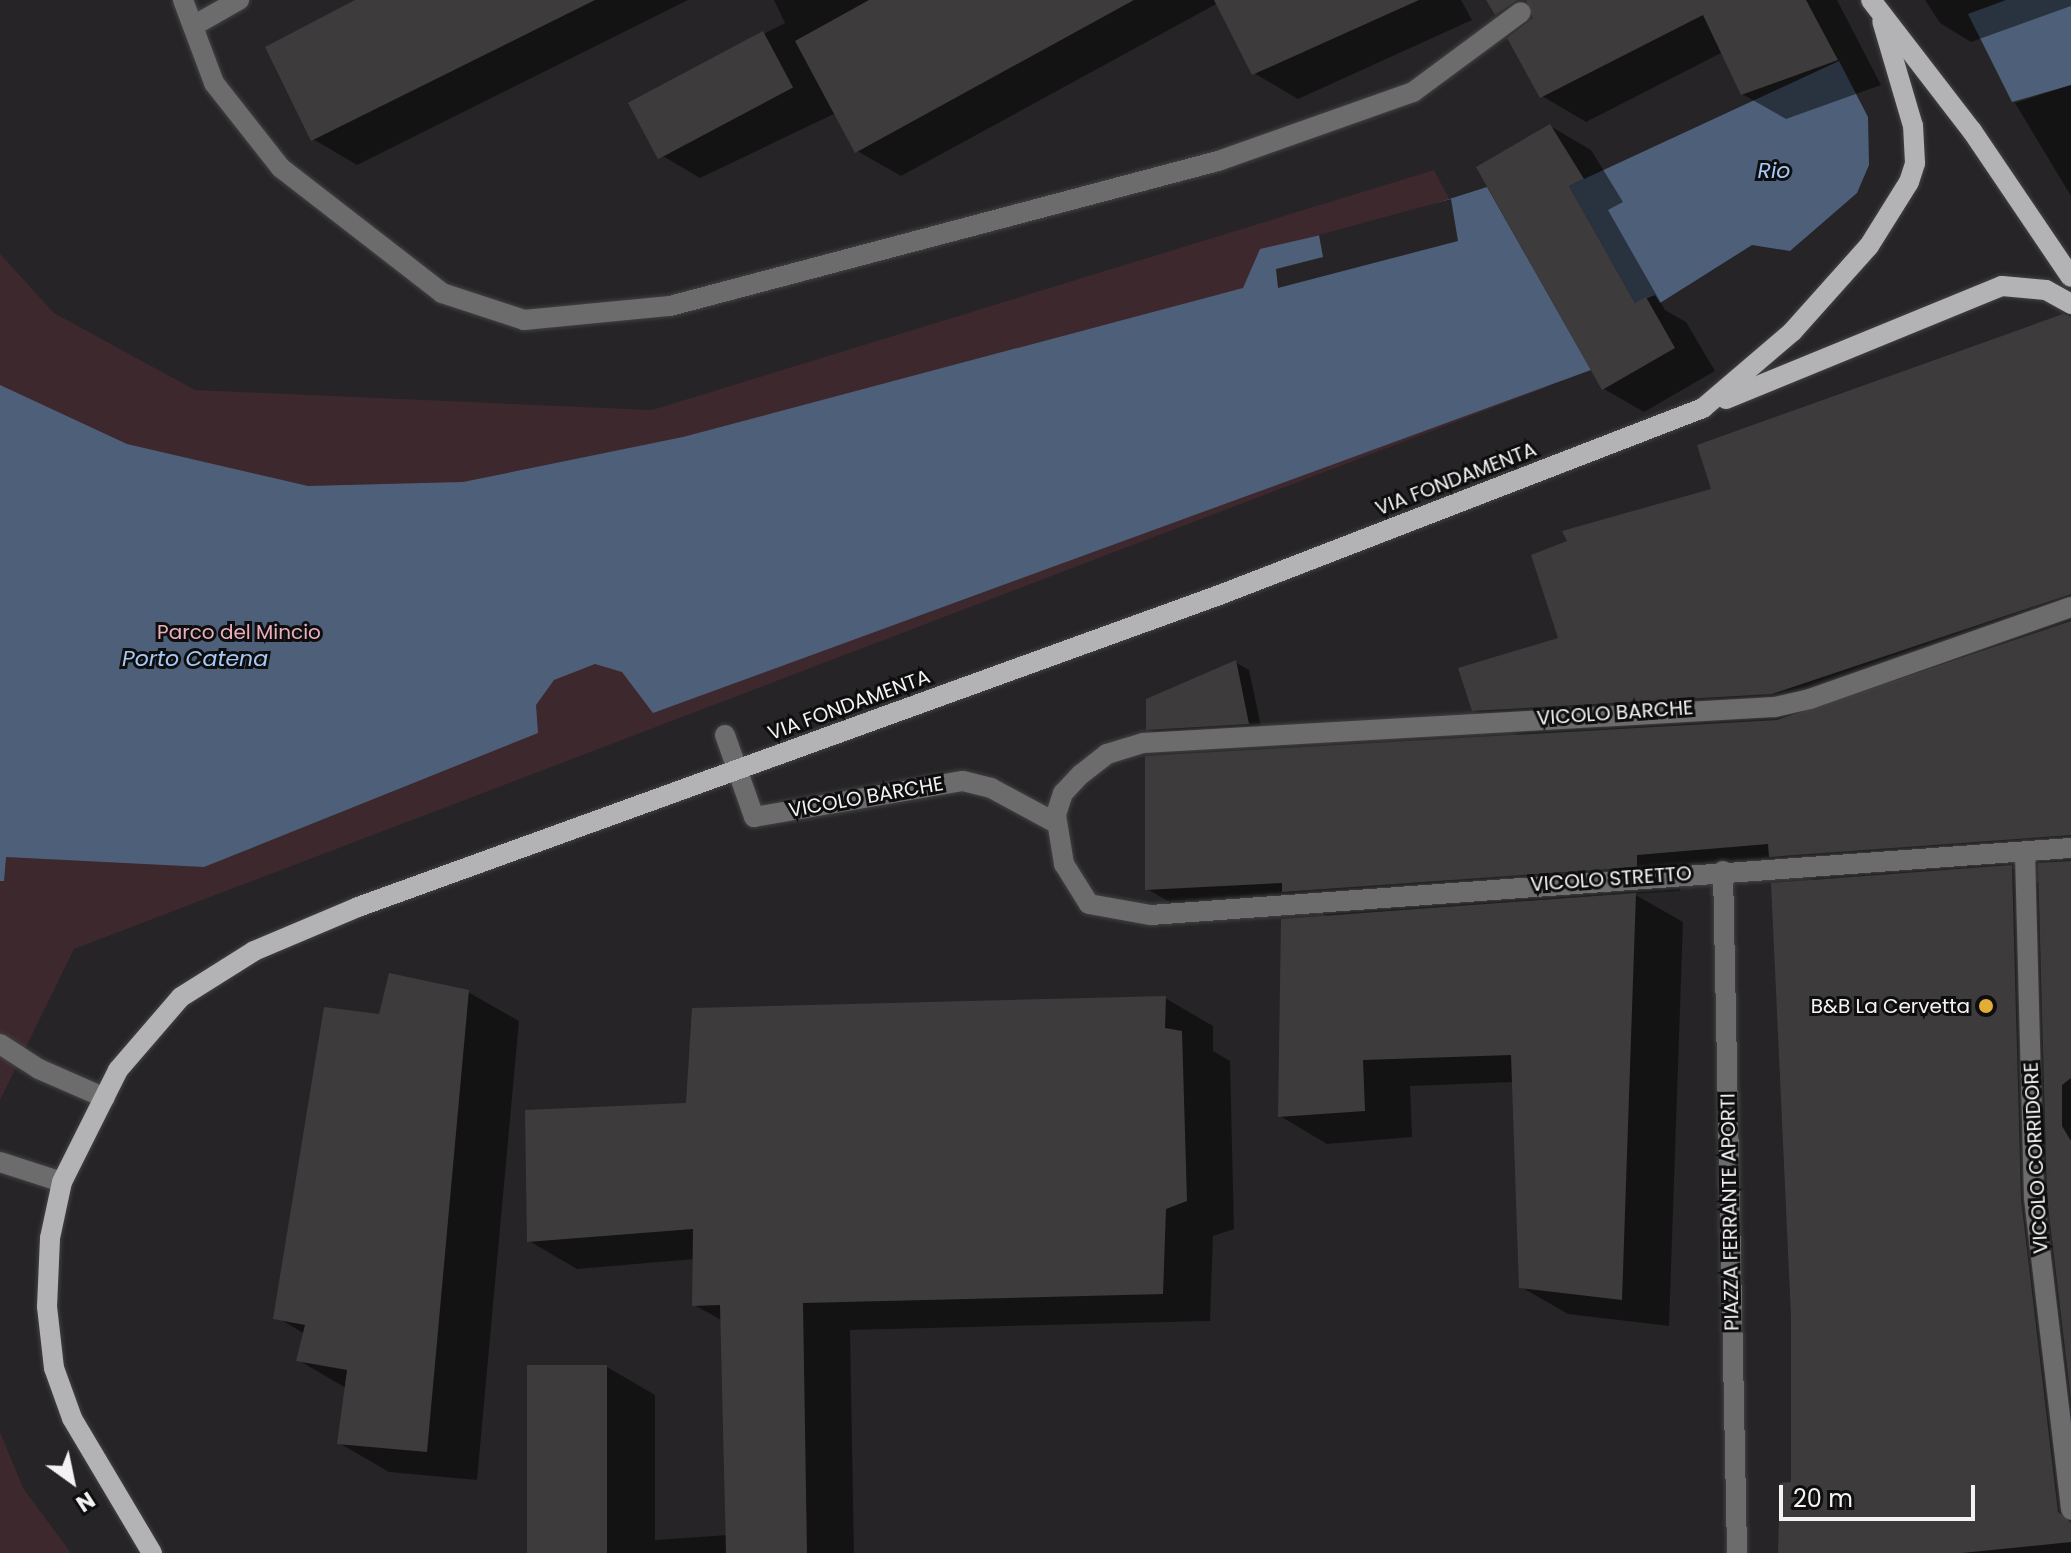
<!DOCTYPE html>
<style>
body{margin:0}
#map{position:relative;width:2071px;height:1553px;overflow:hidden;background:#262427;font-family:Poppins,sans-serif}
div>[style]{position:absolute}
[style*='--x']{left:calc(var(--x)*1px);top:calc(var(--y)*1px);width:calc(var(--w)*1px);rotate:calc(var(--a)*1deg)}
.green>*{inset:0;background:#3d282d}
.water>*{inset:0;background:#4e6079}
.pier>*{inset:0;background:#262427}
.shadow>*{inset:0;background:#0007}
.building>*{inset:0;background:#3e3b3d;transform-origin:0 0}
.roads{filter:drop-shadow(0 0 2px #434144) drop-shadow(0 0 2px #434144)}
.minor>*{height:20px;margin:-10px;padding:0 10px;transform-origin:10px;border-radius:10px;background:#6c6c6d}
.major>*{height:20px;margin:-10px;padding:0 10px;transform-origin:10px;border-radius:10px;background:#b3b3b6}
.dots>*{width:22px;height:22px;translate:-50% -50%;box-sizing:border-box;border:4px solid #0e0e0f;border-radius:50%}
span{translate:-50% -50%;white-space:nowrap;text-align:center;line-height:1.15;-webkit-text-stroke:6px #0e0e0f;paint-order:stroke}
.street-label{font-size:20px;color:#f4f3f4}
.park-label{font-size:20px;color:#ecaebd}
.poi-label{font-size:20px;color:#f4f3f4}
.right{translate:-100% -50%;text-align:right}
.water-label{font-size:22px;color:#a5c8f6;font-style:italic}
.north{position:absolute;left:32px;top:1441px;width:80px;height:80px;-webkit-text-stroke:6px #0e0e0f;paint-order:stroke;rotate:147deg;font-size:22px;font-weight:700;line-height:32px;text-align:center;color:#f4f3f4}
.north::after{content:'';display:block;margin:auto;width:28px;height:36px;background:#f4f3f4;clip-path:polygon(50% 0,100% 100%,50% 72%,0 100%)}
.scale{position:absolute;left:1779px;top:1485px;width:196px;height:36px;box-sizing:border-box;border:4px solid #f4f3f4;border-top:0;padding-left:10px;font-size:24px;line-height:28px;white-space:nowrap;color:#f4f3f4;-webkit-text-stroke:6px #0e0e0f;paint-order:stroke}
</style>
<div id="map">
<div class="green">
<i style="clip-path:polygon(1434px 170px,1547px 387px,74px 949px,0 1100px,0 254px,54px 313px,195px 390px,652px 410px)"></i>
<i style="clip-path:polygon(0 1432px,23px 1488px,71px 1553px,0 1553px)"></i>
</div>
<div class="water">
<i style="clip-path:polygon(2006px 0,2071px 0,2071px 85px,2012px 102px,1968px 14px)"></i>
<i style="clip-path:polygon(1839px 61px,1868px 117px,1869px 165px,1857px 193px,1790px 251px,1752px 245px,1660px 303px,1655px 295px,1635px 303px,1569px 186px)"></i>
<i style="clip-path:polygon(1487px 187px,1591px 370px,653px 713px,622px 672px,595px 664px,554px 680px,536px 705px,538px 733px,204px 867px,6px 857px,4px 881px,0 881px,0 385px,127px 444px,308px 486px,463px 482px,683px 437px,1243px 288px,1260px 249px,1377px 222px)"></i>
</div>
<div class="pier">
<i style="clip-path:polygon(1451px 199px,1458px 241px,1278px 288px,1276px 269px,1323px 257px,1319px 235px)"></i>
</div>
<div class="shadow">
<i style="clip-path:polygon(360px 0,688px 0,357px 165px,313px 139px)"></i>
<i style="clip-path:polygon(774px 0,1461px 0,1472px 20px,1298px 99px,1254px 73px,1218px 3px,901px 176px,857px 151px,836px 113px,700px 178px,656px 152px,630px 102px,785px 23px)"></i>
<i style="clip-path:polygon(1605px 0,1837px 0,1881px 85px,1786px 119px,1742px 94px,1723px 52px,1586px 122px,1542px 96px)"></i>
<i style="clip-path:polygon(1925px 0,2071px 0,2071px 6px,1971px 42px,1940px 23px)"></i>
<i style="clip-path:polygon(2071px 85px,2071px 196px,2015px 103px)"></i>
<i style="clip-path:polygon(1550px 126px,1591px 150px,1623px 202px,1608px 210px,1665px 310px,1686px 322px,1715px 371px,1644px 412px,1604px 389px)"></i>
<i style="clip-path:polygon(evenodd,2063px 316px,2071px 317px,2071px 1553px,1780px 1553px,1793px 1484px,1816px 882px,1794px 869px,1680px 879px,1680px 891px,1634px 894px,1683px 922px,1669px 1326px,1568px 1314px,1521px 1287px,1514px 1082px,1410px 1086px,1412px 1137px,1327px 1144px,1280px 1116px,1328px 917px,1312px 907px,1191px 914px,1147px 889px,1520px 736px,1474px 710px,1561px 639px,1714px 490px,2063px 316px,2040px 864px,2041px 884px,2010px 867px,2040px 864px)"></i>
<i style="clip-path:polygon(1235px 662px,1249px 670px,1262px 731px,1162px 737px,1148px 729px)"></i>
<i style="clip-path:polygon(468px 992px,519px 1021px,477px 1480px,389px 1472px,339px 1443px,346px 1388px,298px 1360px,305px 1334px,276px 1317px,381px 1016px)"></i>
<i style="clip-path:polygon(1165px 998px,1213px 1026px,1213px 1051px,1230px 1061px,1234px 1229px,1213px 1236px,1210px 1321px,850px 1330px,854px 1553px,532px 1553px,607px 1367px,655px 1395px,655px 1540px,728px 1535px,723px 1321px,694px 1305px,695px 1259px,577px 1269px,529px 1241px,688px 1105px)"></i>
</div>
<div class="building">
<i style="clip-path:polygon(355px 0,595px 0,311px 141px,265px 47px)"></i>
<i style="clip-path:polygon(869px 0,1134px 0,855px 153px,795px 41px)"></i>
<i style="clip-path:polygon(1214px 0,1419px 0,1252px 75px)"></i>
<i style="clip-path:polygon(1486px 0,1517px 0,1495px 15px)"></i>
<i style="clip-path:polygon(1526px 0,1806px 0,1838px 60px,1741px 95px,1703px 15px,1540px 98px,1507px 38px,1533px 18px)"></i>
<i style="left:763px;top:31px;width:64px;height:153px;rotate:62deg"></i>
<i style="clip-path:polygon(1550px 124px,1584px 179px,1569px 186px,1635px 303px,1646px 297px,1675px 348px,1602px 390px,1476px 167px)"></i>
<i style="clip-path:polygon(2063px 314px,2071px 317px,2071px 594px,1772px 694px,1472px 711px,1458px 668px,1558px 638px,1531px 555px,1567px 541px,1562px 531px,1711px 489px,1697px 445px)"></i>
<i style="clip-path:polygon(2071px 621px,2071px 835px,1769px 857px,1768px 844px,1637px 855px,1637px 867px,1282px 892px,1282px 883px,1145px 890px,1145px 756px,1777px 720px)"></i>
<i style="clip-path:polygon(1236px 660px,1249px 724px,1146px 730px,1146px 699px)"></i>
<i style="clip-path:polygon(2071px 861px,2071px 1078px,2062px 1085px,2062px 1126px,2071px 1141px,2071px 1400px,2047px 1197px,2038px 863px)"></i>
<i style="clip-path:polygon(2012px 865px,2021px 1199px,2058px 1512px,2071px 1523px,2071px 1542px,1962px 1553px,1778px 1553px,1780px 1483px,1791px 1482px,1791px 1316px,1771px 883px)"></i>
<i style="clip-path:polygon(1636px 893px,1622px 1300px,1519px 1288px,1511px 1055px,1363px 1060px,1365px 1111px,1278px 1117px,1281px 919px)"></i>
<i style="clip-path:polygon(389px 973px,469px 990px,427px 1452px,337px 1444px,347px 1370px,296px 1361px,305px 1325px,273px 1319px,324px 1007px,379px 1014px)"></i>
<i style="clip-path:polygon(1166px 996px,1165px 1028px,1182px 1031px,1187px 1201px,1166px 1209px,1163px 1294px,803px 1303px,807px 1553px,726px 1553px,720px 1305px,692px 1306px,693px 1229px,527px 1242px,525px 1110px,686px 1103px,692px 1008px)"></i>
<i style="left:607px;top:1365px;width:188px;height:80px;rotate:90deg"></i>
</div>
<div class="roads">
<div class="minor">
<i style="--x:183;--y:0;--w:89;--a:69.5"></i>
<i style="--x:214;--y:83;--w:108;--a:51.8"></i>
<i style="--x:281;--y:168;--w:204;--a:37.8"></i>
<i style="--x:442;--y:293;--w:86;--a:18.2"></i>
<i style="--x:524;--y:320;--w:147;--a:-5.5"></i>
<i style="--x:670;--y:306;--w:567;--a:-14.82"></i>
<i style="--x:1218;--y:161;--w:207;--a:-19.5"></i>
<i style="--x:1413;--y:92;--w:134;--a:-36.5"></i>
<i style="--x:193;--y:26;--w:53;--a:-29.5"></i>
<i style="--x:2071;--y:607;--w:277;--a:160.6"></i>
<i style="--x:1810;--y:699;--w:37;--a:167"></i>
<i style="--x:1774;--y:707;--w:632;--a:176.73"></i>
<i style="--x:1143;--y:743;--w:38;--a:163"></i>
<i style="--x:1107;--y:754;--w:33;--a:142"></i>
<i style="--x:1081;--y:774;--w:26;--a:133"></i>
<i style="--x:1063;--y:793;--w:23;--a:108"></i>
<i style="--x:1056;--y:815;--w:50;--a:80.7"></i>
<i style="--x:1064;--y:864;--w:47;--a:58"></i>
<i style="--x:1089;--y:904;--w:63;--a:10.1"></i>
<i style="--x:1151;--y:915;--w:922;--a:-4.17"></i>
<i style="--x:725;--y:735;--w:87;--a:70.5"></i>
<i style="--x:754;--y:817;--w:212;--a:-9.8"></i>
<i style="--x:963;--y:781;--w:29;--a:14"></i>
<i style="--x:991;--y:788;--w:74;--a:28.3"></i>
<i style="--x:2025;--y:853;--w:345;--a:88.5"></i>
<i style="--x:2034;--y:1198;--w:314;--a:83.2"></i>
<i style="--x:1723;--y:871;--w:682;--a:88.82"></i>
<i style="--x:0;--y:1044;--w:46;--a:32.7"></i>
<i style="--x:39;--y:1069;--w:72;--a:23.7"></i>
<i style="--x:0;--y:1162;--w:65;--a:17.9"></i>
</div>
<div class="major">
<i style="--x:1871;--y:0;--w:165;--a:52.4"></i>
<i style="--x:1972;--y:131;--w:176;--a:55.9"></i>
<i style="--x:1726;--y:399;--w:298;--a:-22.3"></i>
<i style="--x:2002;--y:286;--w:44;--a:5.2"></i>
<i style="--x:2046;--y:290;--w:29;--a:29"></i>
<i style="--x:152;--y:1553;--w:157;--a:-120.7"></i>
<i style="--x:72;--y:1418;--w:53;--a:-109.8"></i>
<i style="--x:54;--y:1368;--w:61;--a:-96.5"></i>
<i style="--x:47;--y:1307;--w:69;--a:-87.5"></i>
<i style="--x:50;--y:1238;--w:57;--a:-77.9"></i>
<i style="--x:62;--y:1182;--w:125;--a:-63.4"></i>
<i style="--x:118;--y:1070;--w:96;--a:-49.2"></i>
<i style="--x:181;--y:997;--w:86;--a:-32.2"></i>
<i style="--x:254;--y:951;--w:113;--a:-22.9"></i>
<i style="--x:358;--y:907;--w:919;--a:-19.91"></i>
<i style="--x:1222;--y:594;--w:516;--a:-21.14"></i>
<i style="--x:1703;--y:408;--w:117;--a:-40.5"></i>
<i style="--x:1792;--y:332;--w:115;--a:-48.2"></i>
<i style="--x:1869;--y:246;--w:75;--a:-58"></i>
<i style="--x:1909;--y:182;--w:20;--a:-72"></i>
<i style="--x:1915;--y:163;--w:37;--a:-93"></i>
<i style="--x:1913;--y:126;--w:109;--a:-106.4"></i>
</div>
</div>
<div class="dots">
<i style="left:1986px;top:1006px;background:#e3ae35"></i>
</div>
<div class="street-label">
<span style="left:1456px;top:479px;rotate:-21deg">VIA FONDAMENTA</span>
<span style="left:849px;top:705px;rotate:-20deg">VIA FONDAMENTA</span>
<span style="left:1615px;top:713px;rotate:-4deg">VICOLO BARCHE</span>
<span style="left:866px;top:797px;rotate:-10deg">VICOLO BARCHE</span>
<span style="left:1611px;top:879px;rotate:-4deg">VICOLO STRETTO</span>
<span style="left:2036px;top:1158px;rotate:-93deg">VICOLO CORRIDORE</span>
<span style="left:1730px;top:1212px;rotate:-91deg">PIAZZA FERRANTE APORTI</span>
</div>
<div class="park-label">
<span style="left:239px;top:632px">Parco del Mincio</span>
</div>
<div class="poi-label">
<span class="right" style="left:1970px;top:1006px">B&amp;B La Cervetta</span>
</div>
<div class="water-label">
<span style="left:1774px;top:171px">Rio</span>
<span style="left:195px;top:659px">Porto Catena</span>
</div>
<div class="north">N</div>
<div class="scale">20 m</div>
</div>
